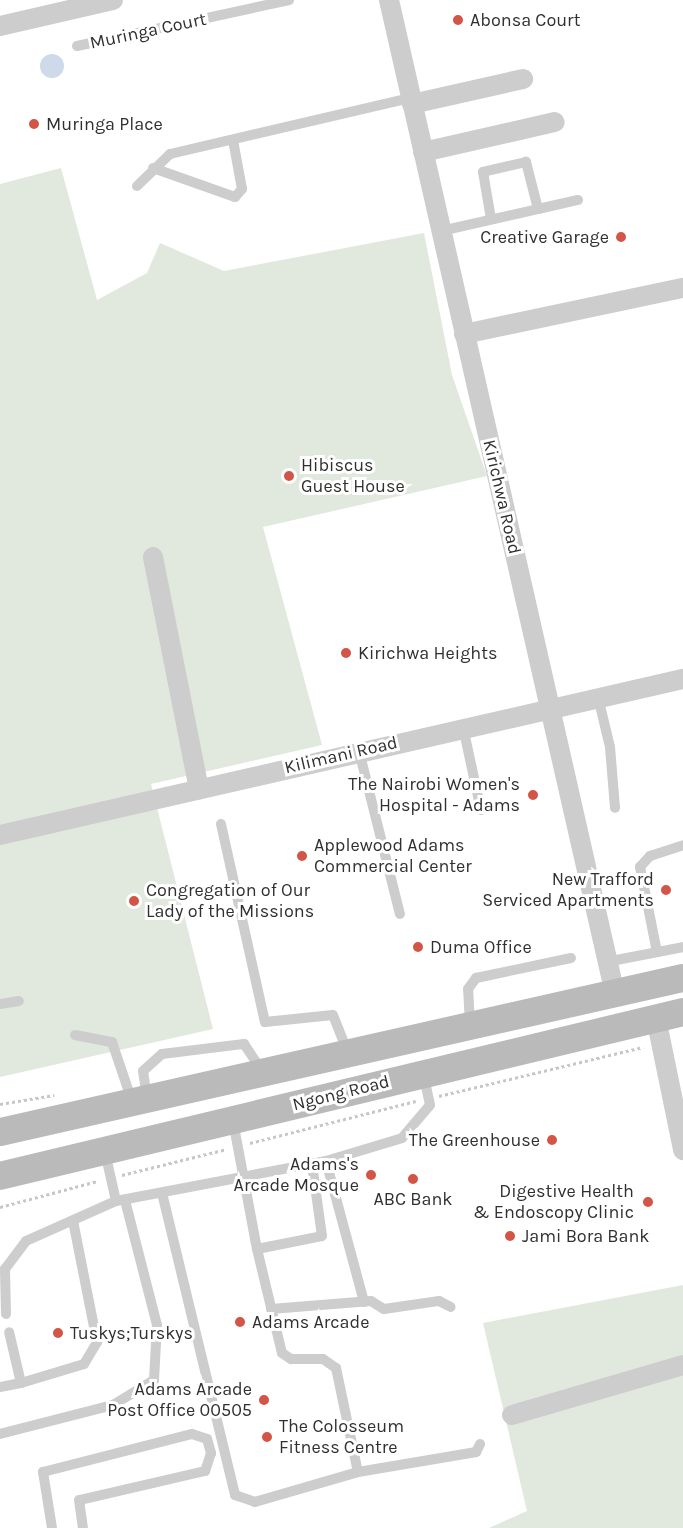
<!DOCTYPE html>
<style>
body{margin:0}
#map{position:relative;width:683px;height:1528px;overflow:hidden;background:#fff;font-family:Karla,sans-serif}
div>[style]{position:absolute}
[style*='--x']{left:calc(var(--x)*1px);top:calc(var(--y)*1px);width:calc(var(--w)*1px);rotate:calc(var(--a)*1deg)}
.green>*{inset:0;background:#e1e8dd}
.water>*{inset:0;background:#cedae9}
.round{border-radius:50%}
.path>*{height:3px;margin-top:-1.5px;transform-origin:0;background:repeating-linear-gradient(90deg,#c7c7c7 0 3px,transparent 0 6px)}
.lane>*{height:10px;margin:-5px;padding:0 5px;transform-origin:5px;border-radius:5px;background:#cdcdcd}
.street>*{height:20px;margin:-10px;padding:0 10px;transform-origin:10px;border-radius:10px;background:#cdcdcd}
.secondary>*{height:28px;margin:-14px;padding:0 14px;transform-origin:14px;border-radius:14px;background:#bababa}
.dots>*{width:16px;height:16px;translate:-50% -50%;box-sizing:border-box;border:3px solid #fff;border-radius:50%}
span{translate:-50% -50%;white-space:nowrap;text-align:center;line-height:1.15;-webkit-text-stroke:6px #fff;paint-order:stroke}
.poi-label{font-size:18px;color:#303030}
.left{translate:0 -50%;text-align:left}
.right{translate:-100% -50%;text-align:right}
.street-label{font-size:18px;color:#303030}
</style>
<div id="map">
<div class="green">
<i style="clip-path:polygon(61px 168px,97px 300px,147px 273px,160px 243px,224px 271px,424px 233px,452px 375px,487px 476px,263px 527px,322px 745px,151px 784px,213px 1029px,0 1077px,0 184px)"></i>
<i style="clip-path:polygon(683px 1285px,683px 1528px,489px 1528px,527px 1511px,483px 1323px)"></i>
</div>
<div class="water">
<i class="round" style="left:40px;top:54px;width:24px;height:24px"></i>
</div>
<div class="path">
<i style="--x:439;--y:1096;--w:210;--a:-13.5"></i>
<i style="--x:0;--y:1104;--w:55;--a:-9.5"></i>
<i style="--x:250;--y:1143;--w:171;--a:-14.2"></i>
<i style="--x:122;--y:1175;--w:108;--a:-13.9"></i>
<i style="--x:0;--y:1207;--w:101;--a:-14.9"></i>
</div>
<div class="lane">
<i style="--x:77;--y:46;--w:217;--a:-12.2"></i>
<i style="--x:153;--y:168;--w:87;--a:19.5"></i>
<i style="--x:235;--y:197;--w:11;--a:-49"></i>
<i style="--x:242;--y:189;--w:50;--a:-100.4"></i>
<i style="--x:137;--y:186;--w:46;--a:-44.1"></i>
<i style="--x:170;--y:154;--w:246;--a:-13.1"></i>
<i style="--x:538;--y:209;--w:41;--a:-12.7"></i>
<i style="--x:441;--y:231;--w:99;--a:-12.8"></i>
<i style="--x:538;--y:209;--w:49;--a:-104.3"></i>
<i style="--x:526;--y:162;--w:44;--a:166.9"></i>
<i style="--x:483;--y:172;--w:48;--a:80.3"></i>
<i style="--x:598;--y:697;--w:51;--a:76.5"></i>
<i style="--x:610;--y:747;--w:61;--a:85.3"></i>
<i style="--x:463;--y:727;--w:85;--a:77.8"></i>
<i style="--x:359;--y:751;--w:168;--a:75.9"></i>
<i style="--x:221;--y:824;--w:203;--a:77.5"></i>
<i style="--x:265;--y:1022;--w:68;--a:-5.9"></i>
<i style="--x:333;--y:1015;--w:41;--a:68.5"></i>
<i style="--x:657;--y:952;--w:87;--a:-101.3"></i>
<i style="--x:640;--y:867;--w:15;--a:-48"></i>
<i style="--x:650;--y:856;--w:35;--a:-18"></i>
<i style="--x:606;--y:962;--w:78;--a:-11"></i>
<i style="--x:0;--y:1004;--w:19;--a:-9"></i>
<i style="--x:470;--y:1025;--w:36;--a:-93"></i>
<i style="--x:468;--y:989;--w:14;--a:-54"></i>
<i style="--x:476;--y:978;--w:97;--a:-11.9"></i>
<i style="--x:75;--y:1035;--w:38;--a:11"></i>
<i style="--x:112;--y:1042;--w:62;--a:71.3"></i>
<i style="--x:147;--y:1099;--w:28;--a:-98"></i>
<i style="--x:143;--y:1071;--w:25;--a:-42"></i>
<i style="--x:162;--y:1054;--w:83;--a:-7"></i>
<i style="--x:244;--y:1044;--w:34;--a:56"></i>
<i style="--x:233;--y:1121;--w:130;--a:79.4"></i>
<i style="--x:257;--y:1249;--w:66;--a:-11.3"></i>
<i style="--x:322;--y:1236;--w:73;--a:-97.9"></i>
<i style="--x:326;--y:1161;--w:146;--a:74.9"></i>
<i style="--x:162;--y:1193;--w:311;--a:76.4"></i>
<i style="--x:235;--y:1495;--w:21;--a:19"></i>
<i style="--x:255;--y:1502;--w:107;--a:-16.2"></i>
<i style="--x:116;--y:1201;--w:214;--a:-10.8"></i>
<i style="--x:326;--y:1161;--w:79;--a:-16.8"></i>
<i style="--x:402;--y:1138;--w:43;--a:-49.7"></i>
<i style="--x:430;--y:1105;--w:30;--a:-102"></i>
<i style="--x:257;--y:1249;--w:107;--a:76.5"></i>
<i style="--x:282;--y:1353;--w:11;--a:34"></i>
<i style="--x:291;--y:1359;--w:32;--a:0"></i>
<i style="--x:323;--y:1359;--w:16;--a:35"></i>
<i style="--x:336;--y:1368;--w:106;--a:78.1"></i>
<i style="--x:358;--y:1472;--w:120;--a:-9.6"></i>
<i style="--x:476;--y:1452;--w:9;--a:-63"></i>
<i style="--x:271;--y:1309;--w:100;--a:-4.6"></i>
<i style="--x:371;--y:1301;--w:15;--a:32"></i>
<i style="--x:384;--y:1309;--w:56;--a:-8.3"></i>
<i style="--x:439;--y:1301;--w:13;--a:27"></i>
<i style="--x:6;--y:1314;--w:45;--a:-91.3"></i>
<i style="--x:5;--y:1269;--w:35;--a:-53"></i>
<i style="--x:26;--y:1241;--w:98;--a:-24"></i>
<i style="--x:116;--y:1201;--w:50;--a:-102.7"></i>
<i style="--x:21;--y:1383;--w:66;--a:-16.8"></i>
<i style="--x:84;--y:1364;--w:26;--a:-59"></i>
<i style="--x:97;--y:1342;--w:123;--a:-101.2"></i>
<i style="--x:0;--y:1387;--w:21;--a:-11"></i>
<i style="--x:21;--y:1383;--w:52;--a:-103.2"></i>
<i style="--x:0;--y:1434;--w:117;--a:-14.4"></i>
<i style="--x:113;--y:1405;--w:48;--a:-31.4"></i>
<i style="--x:154;--y:1380;--w:55;--a:-86.9"></i>
<i style="--x:157;--y:1325;--w:129;--a:-104.4"></i>
<i style="--x:52;--y:1528;--w:57;--a:-99.1"></i>
<i style="--x:43;--y:1472;--w:154;--a:-14.3"></i>
<i style="--x:192;--y:1434;--w:16;--a:18"></i>
<i style="--x:207;--y:1439;--w:15;--a:74"></i>
<i style="--x:211;--y:1453;--w:19;--a:108"></i>
<i style="--x:205;--y:1471;--w:129;--a:167"></i>
<i style="--x:79;--y:1500;--w:28;--a:82"></i>
</div>
<div class="street">
<i style="--x:389;--y:0;--w:1019;--a:77.19"></i>
<i style="--x:0;--y:26;--w:116;--a:-13"></i>
<i style="--x:412;--y:104;--w:114;--a:-12.7"></i>
<i style="--x:423;--y:152;--w:135;--a:-12.8"></i>
<i style="--x:464;--y:334;--w:224;--a:-11.9"></i>
<i style="--x:153;--y:557;--w:237;--a:78.8"></i>
<i style="--x:0;--y:835;--w:701;--a:-12.87"></i>
<i style="--x:656;--y:1018;--w:135;--a:78.4"></i>
<i style="--x:512;--y:1415;--w:178;--a:-16.3"></i>
</div>
<div class="secondary">
<i style="--x:0;--y:1132;--w:700;--a:-12.71"></i>
<i style="--x:0;--y:1176;--w:702;--a:-13.5"></i>
</div>
<div class="dots">
<i style="left:458px;top:20px;background:#d25547"></i>
<i style="left:34px;top:124px;background:#d25547"></i>
<i style="left:621px;top:237px;background:#d25547"></i>
<i style="left:289px;top:476px;background:#d25547"></i>
<i style="left:346px;top:653px;background:#d25547"></i>
<i style="left:533px;top:795px;background:#d25547"></i>
<i style="left:302px;top:856px;background:#d25547"></i>
<i style="left:666px;top:890px;background:#d25547"></i>
<i style="left:134px;top:901px;background:#d25547"></i>
<i style="left:418px;top:947px;background:#d25547"></i>
<i style="left:552px;top:1140px;background:#d25547"></i>
<i style="left:371px;top:1175px;background:#d25547"></i>
<i style="left:413px;top:1179px;background:#d25547"></i>
<i style="left:648px;top:1202px;background:#d25547"></i>
<i style="left:510px;top:1236px;background:#d25547"></i>
<i style="left:240px;top:1322px;background:#d25547"></i>
<i style="left:58px;top:1333px;background:#d25547"></i>
<i style="left:264px;top:1400px;background:#d25547"></i>
<i style="left:267px;top:1437px;background:#d25547"></i>
</div>
<div class="poi-label">
<span class="left" style="left:470px;top:20px">Abonsa Court</span>
<span class="left" style="left:46px;top:124px">Muringa Place</span>
<span class="right" style="left:609px;top:237px">Creative Garage</span>
<span class="left" style="left:301px;top:476px">Hibiscus<br>Guest House</span>
<span class="left" style="left:358px;top:653px">Kirichwa Heights</span>
<span class="right" style="left:520px;top:795px">The Nairobi Women's<br>Hospital - Adams</span>
<span class="left" style="left:314px;top:856px">Applewood Adams<br>Commercial Center</span>
<span class="right" style="left:654px;top:890px">New Trafford<br>Serviced Apartments</span>
<span class="left" style="left:146px;top:901px">Congregation of Our<br>Lady of the Missions</span>
<span class="left" style="left:430px;top:947px">Duma Office</span>
<span class="right" style="left:540px;top:1140px">The Greenhouse</span>
<span class="right" style="left:359px;top:1175px">Adams's<br>Arcade Mosque</span>
<span class="right" style="left:634px;top:1202px">Digestive Health<br>&amp; Endoscopy Clinic</span>
<span style="left:413px;top:1199px">ABC Bank</span>
<span class="left" style="left:522px;top:1236px">Jami Bora Bank</span>
<span class="left" style="left:252px;top:1322px">Adams Arcade</span>
<span class="left" style="left:70px;top:1333px">Tuskys;Turskys</span>
<span class="right" style="left:252px;top:1400px">Adams Arcade<br>Post Office 00505</span>
<span class="left" style="left:279px;top:1437px">The Colosseum<br>Fitness Centre</span>
</div>
<div class="street-label">
<span style="left:148px;top:31px;rotate:-12deg">Muringa Court</span>
<span style="left:502px;top:497px;rotate:77deg">Kirichwa Road</span>
<span style="left:341px;top:755px;rotate:-13deg">Kilimani Road</span>
<span style="left:341px;top:1093px;rotate:-14deg">Ngong Road</span>
</div>
</div>
